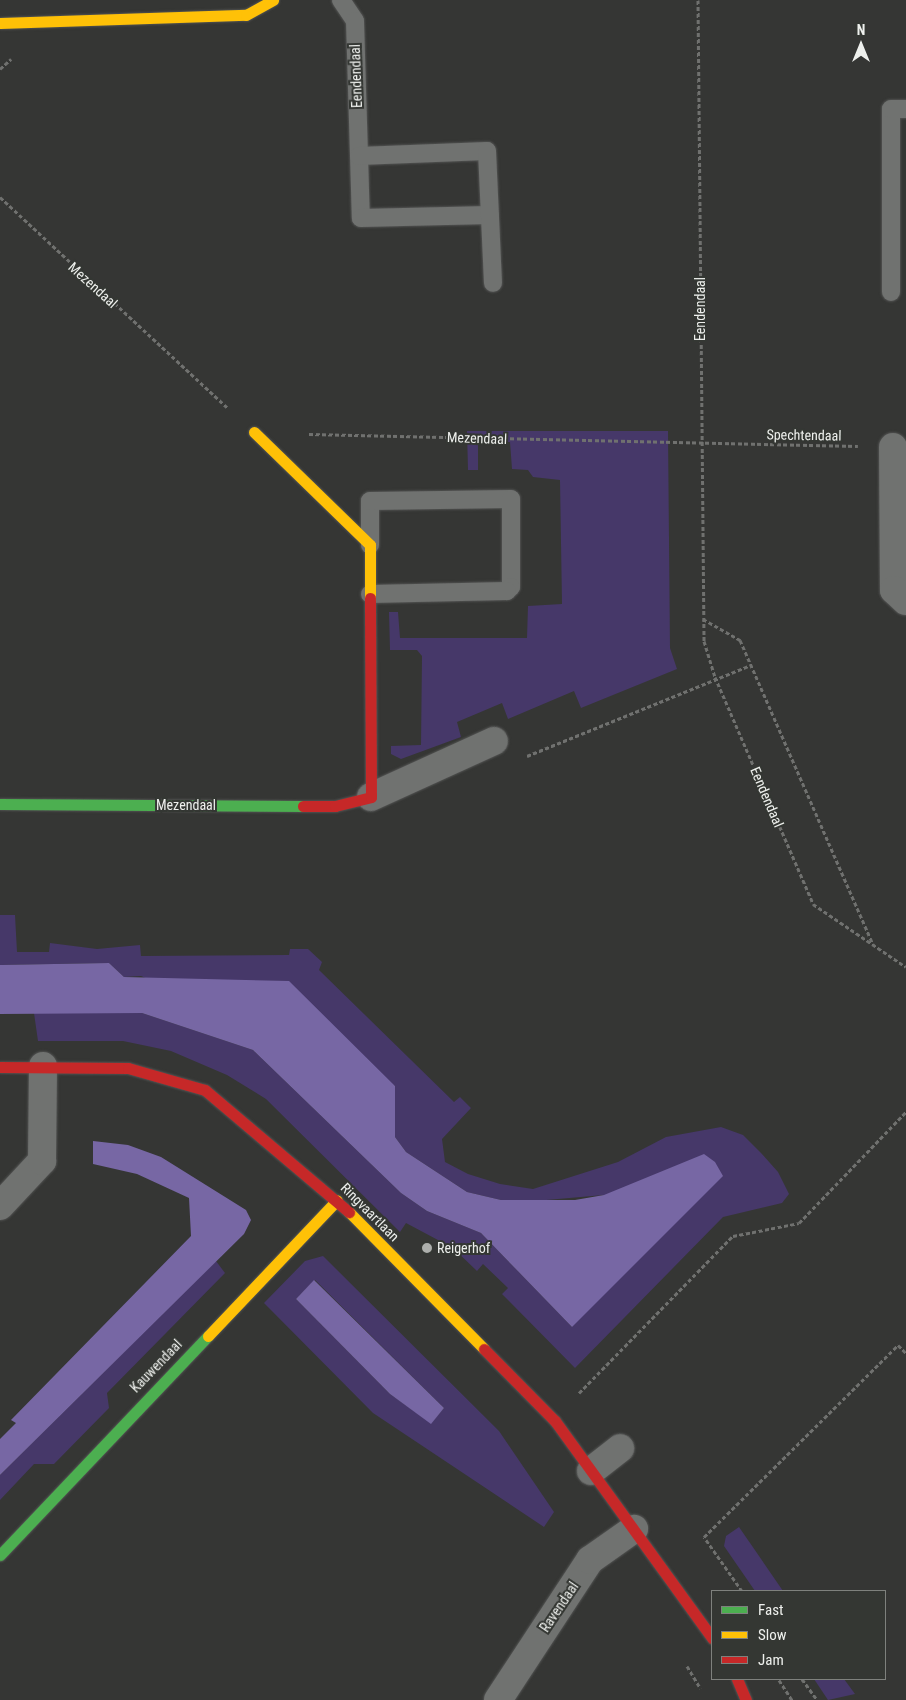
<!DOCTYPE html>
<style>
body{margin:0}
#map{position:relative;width:906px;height:1700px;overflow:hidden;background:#353634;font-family:"Roboto Condensed",sans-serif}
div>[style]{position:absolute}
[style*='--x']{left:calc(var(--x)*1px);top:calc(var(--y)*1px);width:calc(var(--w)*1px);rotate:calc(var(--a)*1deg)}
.green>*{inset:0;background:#463869}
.water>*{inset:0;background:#7767a4}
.path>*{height:3px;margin-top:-1.5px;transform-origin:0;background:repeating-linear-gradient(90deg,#70716f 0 4px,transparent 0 6.5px)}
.roads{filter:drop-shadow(0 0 1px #535453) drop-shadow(0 0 1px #535453)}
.lane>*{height:18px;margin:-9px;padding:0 9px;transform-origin:9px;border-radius:9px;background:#707270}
.street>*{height:28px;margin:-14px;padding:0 14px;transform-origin:14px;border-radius:14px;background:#707270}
.fast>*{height:11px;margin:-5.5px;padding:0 5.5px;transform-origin:5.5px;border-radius:5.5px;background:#4caf50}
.slow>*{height:11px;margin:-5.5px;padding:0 5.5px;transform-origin:5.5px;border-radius:5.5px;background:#ffc107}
.jam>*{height:11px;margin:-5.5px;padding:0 5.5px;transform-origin:5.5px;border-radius:5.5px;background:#c62828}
.dots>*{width:14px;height:14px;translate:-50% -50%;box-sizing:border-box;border:2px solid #343733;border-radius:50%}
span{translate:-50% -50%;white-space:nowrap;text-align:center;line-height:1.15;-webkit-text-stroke:4px #343733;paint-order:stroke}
.street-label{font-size:14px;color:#eef0ed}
.poi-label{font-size:14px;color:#eef0ed}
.left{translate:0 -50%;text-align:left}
.legend{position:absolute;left:711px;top:1590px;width:175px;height:90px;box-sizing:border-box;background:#343733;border:1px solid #7e817d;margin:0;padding:6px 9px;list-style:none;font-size:15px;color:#eef0ed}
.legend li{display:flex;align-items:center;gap:10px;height:25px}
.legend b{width:25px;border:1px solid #7e817d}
.north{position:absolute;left:836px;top:20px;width:50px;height:50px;-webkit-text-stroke:4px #343733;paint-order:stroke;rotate:0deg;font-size:14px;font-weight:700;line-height:20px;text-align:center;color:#eef0ed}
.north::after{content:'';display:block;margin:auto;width:18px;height:22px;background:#eef0ed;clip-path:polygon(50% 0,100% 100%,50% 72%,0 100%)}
</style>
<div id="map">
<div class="green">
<i style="clip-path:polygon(467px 431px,668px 431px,670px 648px,677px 669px,581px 708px,574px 691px,508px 719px,502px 703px,457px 722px,461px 737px,401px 759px,391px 754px,391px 746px,421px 745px,422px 656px,417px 650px,390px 650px,389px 612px,398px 612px,400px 638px,527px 638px,528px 606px,562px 604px,560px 480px,533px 477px,528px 470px,512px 469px,510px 442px,478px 443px,478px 470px,468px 470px)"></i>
<i style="clip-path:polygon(0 915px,15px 915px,17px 952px,49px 952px,50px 943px,97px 949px,140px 945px,141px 956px,289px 955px,290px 949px,308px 949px,322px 962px,319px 970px,454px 1102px,460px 1097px,471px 1108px,442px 1139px,445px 1162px,468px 1174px,500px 1184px,533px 1189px,618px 1162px,666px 1137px,721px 1127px,743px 1135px,761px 1153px,778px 1172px,789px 1194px,782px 1203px,723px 1217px,575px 1368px,502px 1294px,508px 1288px,483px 1264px,477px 1271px,453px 1248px,406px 1223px,400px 1232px,266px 1099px,227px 1075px,171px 1051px,123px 1041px,38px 1041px,34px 1013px,142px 1013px,253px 1050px,401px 1193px,427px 1211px,481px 1233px,572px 1327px,604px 1195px,535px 1201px,501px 1200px,467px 1192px,406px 1152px,395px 1137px,395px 1086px,141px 976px,124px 977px,109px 963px,0 965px)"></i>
<i style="clip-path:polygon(evenodd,323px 1256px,499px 1431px,554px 1512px,544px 1527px,373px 1413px,264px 1303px,305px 1261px,323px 1256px,315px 1280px,444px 1408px,431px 1423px,390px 1394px,296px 1299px,315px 1280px)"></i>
<i style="clip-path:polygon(216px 1261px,225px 1273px,107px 1393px,109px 1408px,54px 1464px,34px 1464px,0 1500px,0 1475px)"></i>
<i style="clip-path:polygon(739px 1527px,783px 1591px,755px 1591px,724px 1546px,726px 1536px)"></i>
<i style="clip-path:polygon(814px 1679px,844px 1679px,855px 1694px,828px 1700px)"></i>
</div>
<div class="water">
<i style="clip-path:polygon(109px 963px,124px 977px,289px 981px,395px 1086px,395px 1137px,406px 1152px,467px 1192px,501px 1200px,575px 1200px,604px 1195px,704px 1154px,715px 1162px,723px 1176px,572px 1327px,481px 1233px,427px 1211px,401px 1193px,253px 1050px,142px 1013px,0 1014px,0 965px)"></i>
<i style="clip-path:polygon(93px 1141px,128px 1145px,161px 1157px,246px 1210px,251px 1220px,244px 1234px,0 1475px,0 1439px,16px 1423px,11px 1420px,191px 1236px,189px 1198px,137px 1174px,93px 1164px)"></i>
<i style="clip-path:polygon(314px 1280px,444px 1408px,431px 1424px,390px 1394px,296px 1299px)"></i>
</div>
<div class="path">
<i style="--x:698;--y:0;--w:641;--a:89.46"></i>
<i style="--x:704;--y:641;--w:38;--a:73"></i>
<i style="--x:715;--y:677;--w:247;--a:66.6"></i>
<i style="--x:813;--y:904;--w:112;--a:34.1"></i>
<i style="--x:0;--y:69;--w:15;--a:-42"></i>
<i style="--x:0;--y:197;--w:311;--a:42.8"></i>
<i style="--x:309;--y:434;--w:549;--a:1.25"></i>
<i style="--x:703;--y:619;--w:43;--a:29.6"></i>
<i style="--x:740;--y:640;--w:333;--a:66.4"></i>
<i style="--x:527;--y:756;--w:242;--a:-22.1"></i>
<i style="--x:579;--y:1393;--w:220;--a:-45.6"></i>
<i style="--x:733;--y:1236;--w:67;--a:-11.1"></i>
<i style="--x:799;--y:1223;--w:154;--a:-46.1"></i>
<i style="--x:742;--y:1591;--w:66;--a:-125.1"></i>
<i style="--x:704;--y:1537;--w:273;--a:-44.7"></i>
<i style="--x:898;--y:1345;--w:11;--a:45"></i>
<i style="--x:687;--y:1666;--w:26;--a:59"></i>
<i style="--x:802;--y:1679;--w:26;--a:54"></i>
<i style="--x:779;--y:1680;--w:24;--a:57"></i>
</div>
<div class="roads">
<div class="lane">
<i style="--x:341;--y:0;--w:25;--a:56"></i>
<i style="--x:355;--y:21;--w:197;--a:88.3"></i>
<i style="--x:361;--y:218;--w:129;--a:-1.3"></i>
<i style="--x:359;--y:156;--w:128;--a:-2.2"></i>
<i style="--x:487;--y:151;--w:132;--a:87.4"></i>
<i style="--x:891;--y:292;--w:183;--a:-90"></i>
<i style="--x:891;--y:109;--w:15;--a:0"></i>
<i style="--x:370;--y:545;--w:44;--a:-90"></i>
<i style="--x:370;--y:501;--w:141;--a:-0.8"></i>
<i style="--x:511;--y:499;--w:88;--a:90"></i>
<i style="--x:511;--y:587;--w:6;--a:135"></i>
<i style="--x:507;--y:591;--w:137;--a:178.7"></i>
</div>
<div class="street">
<i style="--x:893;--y:447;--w:143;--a:89.6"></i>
<i style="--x:894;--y:590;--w:16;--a:43"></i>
<i style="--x:371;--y:797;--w:135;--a:-24.5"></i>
<i style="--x:0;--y:1206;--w:62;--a:-47"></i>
<i style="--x:42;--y:1161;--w:95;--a:-89.4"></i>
<i style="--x:591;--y:1471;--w:37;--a:-38"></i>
<i style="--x:498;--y:1700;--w:168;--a:-56.7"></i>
<i style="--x:590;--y:1560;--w:54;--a:-35.2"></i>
</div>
<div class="fast">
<i style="--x:0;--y:804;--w:303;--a:0.4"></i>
<i style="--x:0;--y:1555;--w:302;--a:-46.5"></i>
</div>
<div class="slow">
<i style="--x:0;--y:23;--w:246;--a:-1.9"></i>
<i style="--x:246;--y:15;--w:31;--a:-29"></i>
<i style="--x:254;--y:432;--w:162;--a:44.2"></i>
<i style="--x:370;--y:545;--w:53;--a:90"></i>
<i style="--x:349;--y:1212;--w:192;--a:45.4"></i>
<i style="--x:208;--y:1336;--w:187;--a:-46.5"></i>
</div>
<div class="jam">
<i style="--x:303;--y:806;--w:32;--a:0"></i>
<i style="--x:335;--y:806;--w:37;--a:-14"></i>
<i style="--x:371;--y:797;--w:199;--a:-90.3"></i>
<i style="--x:0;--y:1067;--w:128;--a:0.4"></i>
<i style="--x:128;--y:1068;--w:80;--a:15.9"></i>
<i style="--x:205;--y:1090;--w:189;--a:40.3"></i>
<i style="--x:484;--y:1349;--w:101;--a:45.4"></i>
<i style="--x:555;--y:1421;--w:268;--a:54.1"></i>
<i style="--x:737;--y:1679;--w:23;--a:67"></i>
</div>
</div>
<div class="dots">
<i style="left:427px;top:1248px;background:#adafac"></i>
</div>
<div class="street-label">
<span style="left:356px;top:76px;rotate:-92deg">Eendendaal</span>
<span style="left:93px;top:285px;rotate:42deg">Mezendaal</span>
<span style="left:700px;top:309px;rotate:-90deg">Eendendaal</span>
<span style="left:804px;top:435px;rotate:1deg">Spechtendaal</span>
<span style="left:477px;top:438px;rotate:2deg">Mezendaal</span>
<span style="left:767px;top:797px;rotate:67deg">Eendendaal</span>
<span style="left:186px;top:805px">Mezendaal</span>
<span style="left:370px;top:1212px;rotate:45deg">Ringvaartlaan</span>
<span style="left:156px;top:1366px;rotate:-46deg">Kauwendaal</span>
<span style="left:559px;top:1607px;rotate:-56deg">Ravendaal</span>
</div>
<div class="poi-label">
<span class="left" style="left:437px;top:1248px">Reigerhof</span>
</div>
<ul class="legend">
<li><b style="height:6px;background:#4caf50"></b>Fast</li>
<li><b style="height:6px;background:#ffc107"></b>Slow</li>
<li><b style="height:6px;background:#c62828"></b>Jam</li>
</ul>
<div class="north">N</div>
</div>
